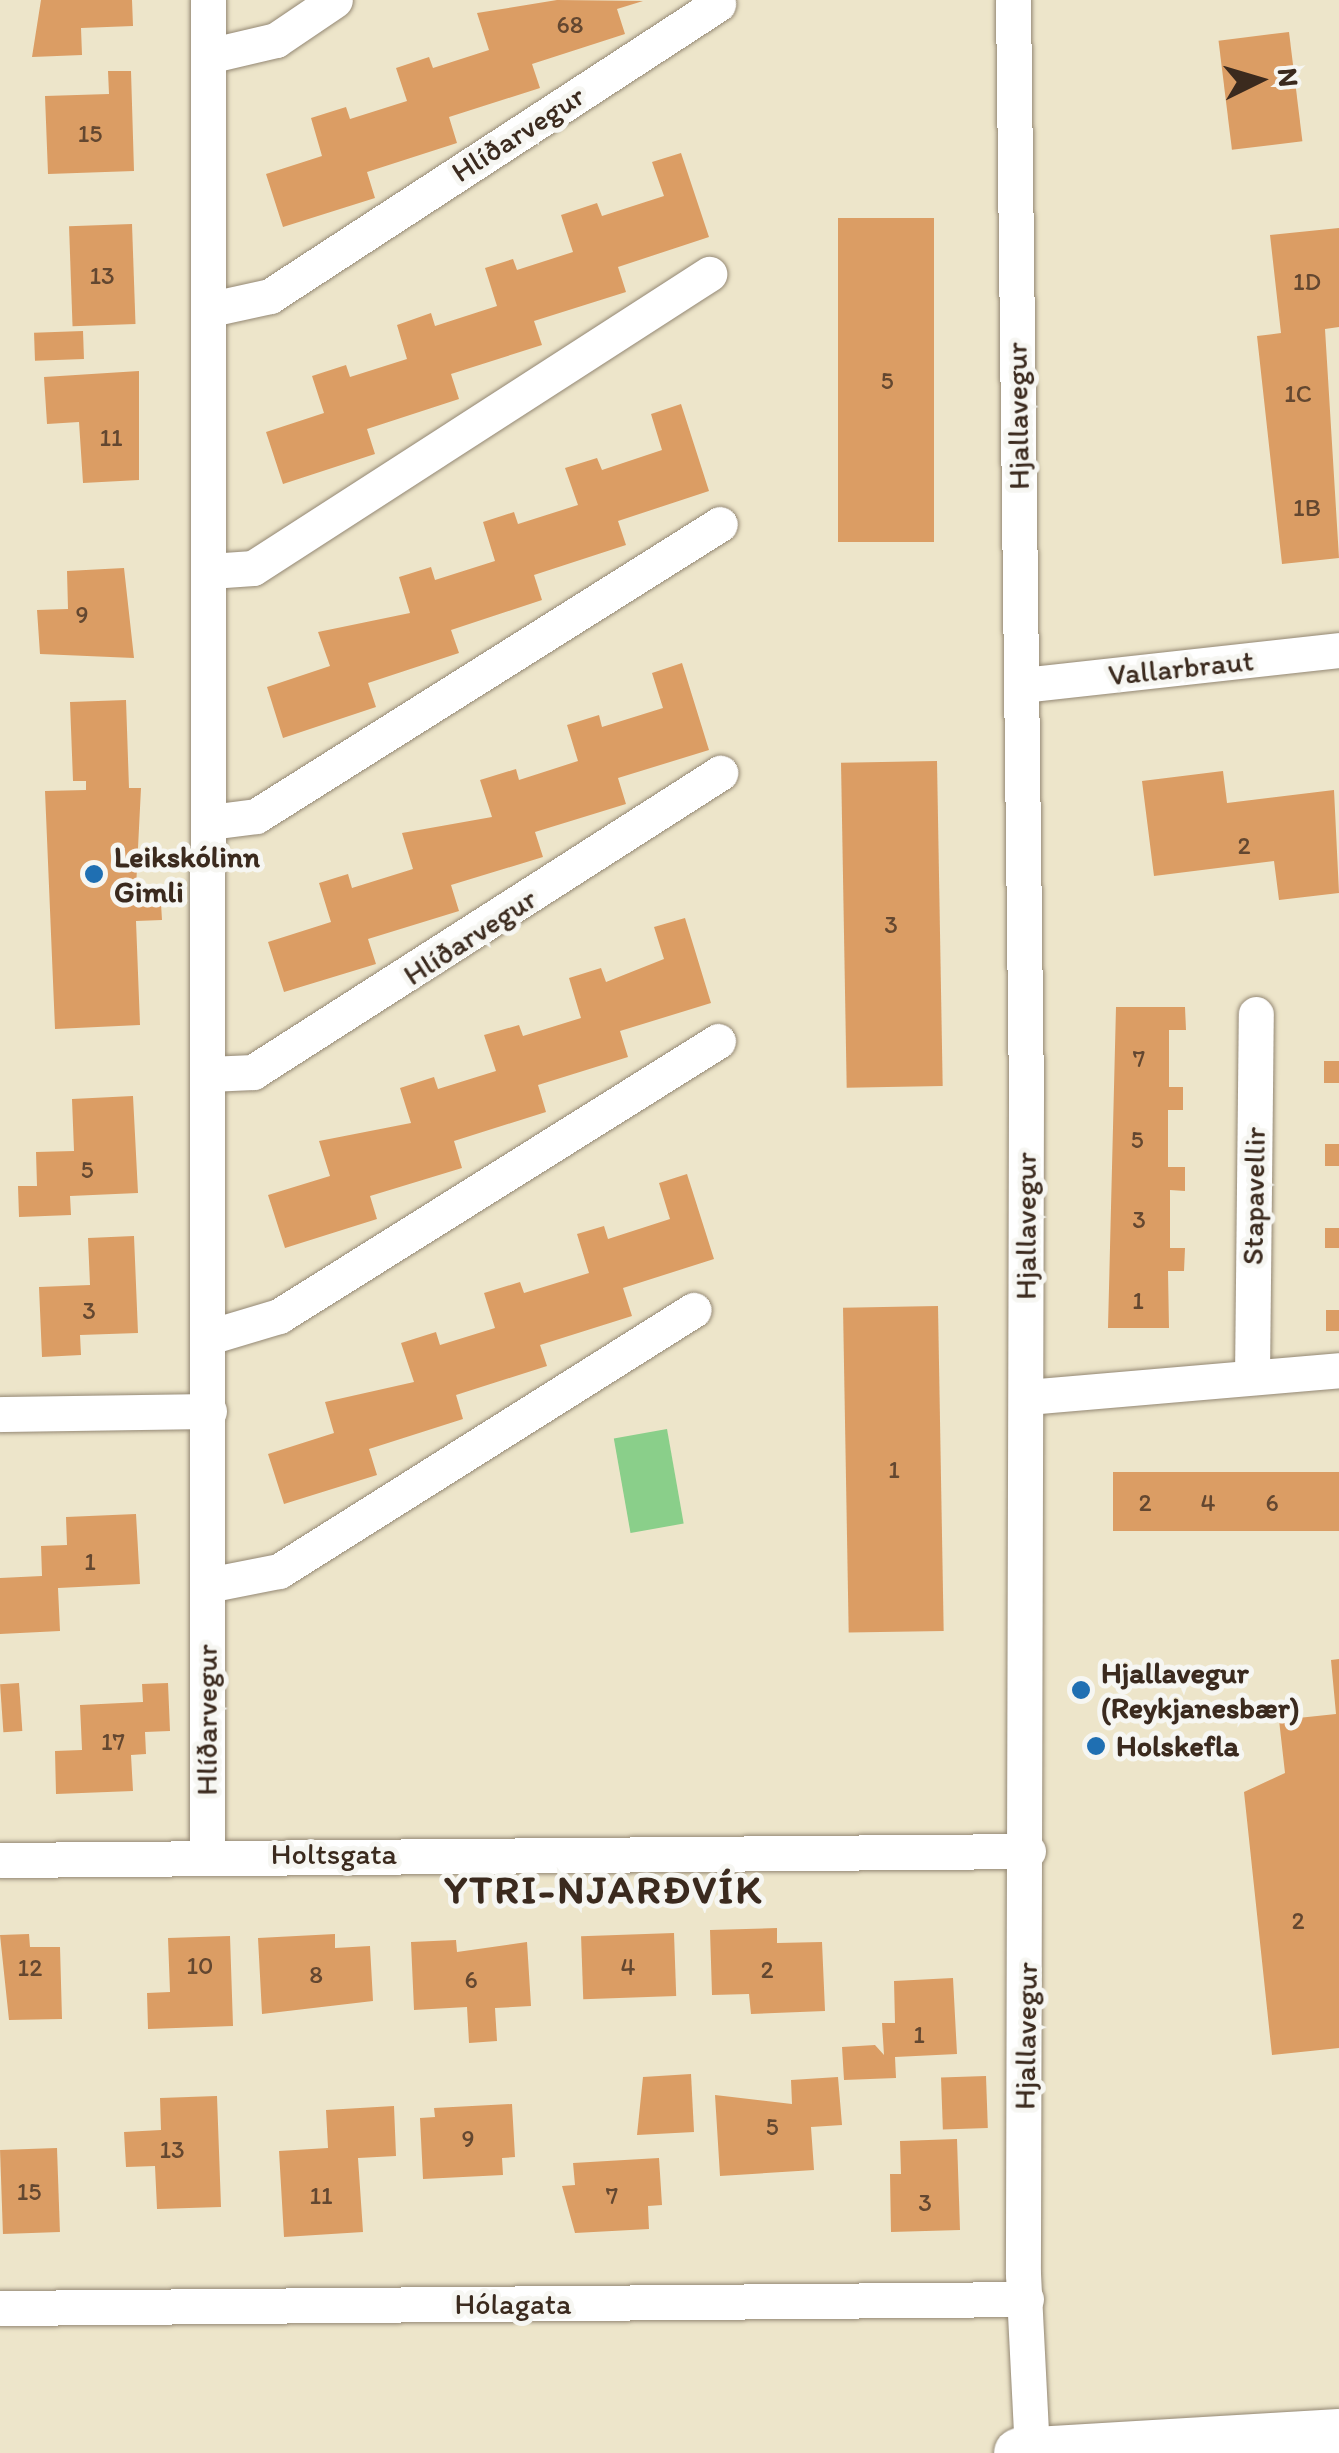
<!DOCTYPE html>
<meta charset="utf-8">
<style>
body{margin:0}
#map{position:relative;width:1339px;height:2453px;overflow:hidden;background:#ede5ca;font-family:Itim,sans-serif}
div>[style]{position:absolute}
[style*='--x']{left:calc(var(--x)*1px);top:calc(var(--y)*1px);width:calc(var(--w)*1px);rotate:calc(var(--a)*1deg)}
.green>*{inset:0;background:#8acf8a;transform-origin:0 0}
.building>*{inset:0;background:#db9d64;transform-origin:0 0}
.roads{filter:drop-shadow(0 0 2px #948874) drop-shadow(0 0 2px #948874)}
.minor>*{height:35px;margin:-17.5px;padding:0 17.5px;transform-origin:17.5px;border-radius:17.5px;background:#fff}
.secondary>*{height:50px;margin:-25px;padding:0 25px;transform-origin:25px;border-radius:25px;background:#fff}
.dots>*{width:28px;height:28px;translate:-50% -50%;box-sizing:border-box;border:5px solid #f6f6f2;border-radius:50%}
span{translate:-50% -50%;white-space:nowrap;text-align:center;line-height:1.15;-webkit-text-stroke:10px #f6f6f2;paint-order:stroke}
.number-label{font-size:25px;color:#634730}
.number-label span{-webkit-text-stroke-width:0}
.street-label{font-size:30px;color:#3b2a1e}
.poi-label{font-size:30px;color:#3b2a1e;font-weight:700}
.left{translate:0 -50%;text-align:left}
.district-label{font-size:40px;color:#3b2a1e;font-weight:700;letter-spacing:2.5px}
.north{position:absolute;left:1209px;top:30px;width:100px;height:100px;-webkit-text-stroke:8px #f6f6f2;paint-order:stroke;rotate:85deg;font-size:28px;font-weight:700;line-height:40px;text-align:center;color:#3b2a1e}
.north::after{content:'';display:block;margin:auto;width:35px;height:45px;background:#3b2a1e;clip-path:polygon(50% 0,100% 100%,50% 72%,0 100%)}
</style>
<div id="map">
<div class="green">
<i style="left:667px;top:1429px;width:96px;height:54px;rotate:80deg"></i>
</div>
<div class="building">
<i style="clip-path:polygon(41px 0,132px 0,133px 26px,81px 28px,82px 55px,32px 57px)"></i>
<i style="clip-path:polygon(557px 0,643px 1px,617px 9px,625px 34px,532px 64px,540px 88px,449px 117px,457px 143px,367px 172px,375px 198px,283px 227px,266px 174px,322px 156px,311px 118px,346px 107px,350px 119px,407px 101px,396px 68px,429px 57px,433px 68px,489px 50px,477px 13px)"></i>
<i style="left:1289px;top:32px;width:110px;height:71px;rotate:83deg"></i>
<i style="clip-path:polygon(108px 71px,131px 71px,134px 171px,48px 174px,45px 96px,109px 94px)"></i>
<i style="clip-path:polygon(681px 153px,709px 237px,618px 267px,626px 292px,534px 321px,542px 345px,451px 374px,459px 399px,367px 429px,375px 454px,283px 484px,266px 432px,324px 413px,312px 376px,346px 365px,350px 377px,407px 359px,397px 325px,431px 313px,435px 326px,497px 306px,485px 268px,513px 259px,517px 270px,573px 252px,561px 215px,597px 203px,602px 216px,664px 196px,652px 162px)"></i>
<i style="left:838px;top:218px;width:96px;height:324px"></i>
<i style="left:132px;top:224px;width:100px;height:63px;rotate:88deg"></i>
<i style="clip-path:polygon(1339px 228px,1339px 327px,1325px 329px,1339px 558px,1282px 564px,1257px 336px,1281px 333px,1270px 235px)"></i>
<i style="left:83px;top:331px;width:28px;height:49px;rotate:88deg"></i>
<i style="clip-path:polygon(139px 371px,139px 480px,83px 483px,79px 422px,47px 424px,44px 377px)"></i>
<i style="clip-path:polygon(681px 404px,709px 491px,618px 521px,626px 545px,534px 575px,542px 600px,451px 630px,459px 653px,368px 683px,376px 707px,283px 738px,267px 687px,330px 666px,318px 632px,410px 613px,399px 577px,431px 567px,435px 580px,495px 561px,483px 522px,514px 512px,518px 524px,578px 505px,565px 468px,597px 458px,602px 470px,662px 450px,651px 414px)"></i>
<i style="clip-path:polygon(124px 568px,134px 658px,40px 654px,37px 610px,68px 609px,67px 571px)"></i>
<i style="clip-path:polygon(682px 663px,709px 750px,618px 778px,626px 804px,535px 832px,543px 857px,451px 885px,459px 911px,368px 939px,376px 964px,284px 992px,268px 942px,331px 922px,319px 883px,348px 874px,352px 888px,413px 869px,402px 833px,492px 817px,480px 780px,516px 769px,519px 780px,578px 761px,567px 725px,599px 715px,602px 727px,663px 708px,652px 673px)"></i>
<i style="clip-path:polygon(126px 700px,129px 788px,141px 788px,136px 888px,160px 887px,162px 920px,136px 921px,140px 1025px,55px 1029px,45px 791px,86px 790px,86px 781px,73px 781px,70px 702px)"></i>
<i style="left:937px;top:761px;width:325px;height:96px;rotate:89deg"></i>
<i style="clip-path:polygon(1223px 771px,1227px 803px,1334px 790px,1339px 893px,1279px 900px,1274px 861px,1154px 876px,1142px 781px)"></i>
<i style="clip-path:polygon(685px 918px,711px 1003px,620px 1031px,628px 1057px,538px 1085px,546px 1112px,454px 1141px,462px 1168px,370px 1196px,377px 1219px,285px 1248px,268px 1195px,330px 1176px,319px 1141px,411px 1123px,400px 1088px,434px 1077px,438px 1089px,496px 1071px,484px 1035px,519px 1025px,523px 1036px,581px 1018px,569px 978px,601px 968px,606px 982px,664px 959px,654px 927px)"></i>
<i style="clip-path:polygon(1116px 1007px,1185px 1007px,1186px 1030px,1169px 1030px,1169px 1087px,1183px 1087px,1183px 1110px,1168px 1110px,1168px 1167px,1185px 1167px,1185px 1191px,1170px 1190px,1170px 1248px,1185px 1248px,1184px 1271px,1168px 1271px,1169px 1328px,1108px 1328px)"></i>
<i style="left:1324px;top:1061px;width:15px;height:22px"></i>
<i style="clip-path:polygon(133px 1096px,138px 1193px,70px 1196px,71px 1215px,19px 1217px,18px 1186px,37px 1186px,36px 1152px,74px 1151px,72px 1099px)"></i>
<i style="left:1325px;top:1144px;width:14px;height:22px"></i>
<i style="clip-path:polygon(687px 1174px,714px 1259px,623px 1288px,632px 1316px,540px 1345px,547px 1366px,456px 1395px,463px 1419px,369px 1449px,377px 1475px,284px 1504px,268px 1454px,334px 1433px,325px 1402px,414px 1382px,401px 1343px,436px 1332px,440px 1345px,495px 1328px,484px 1293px,520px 1282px,524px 1293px,589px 1273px,577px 1234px,604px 1226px,608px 1239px,670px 1219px,659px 1183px)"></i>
<i style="left:1325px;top:1228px;width:14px;height:20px"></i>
<i style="clip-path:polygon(134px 1236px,138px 1333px,80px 1335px,81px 1355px,42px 1357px,39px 1287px,90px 1285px,88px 1238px)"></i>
<i style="left:938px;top:1306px;width:325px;height:95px;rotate:89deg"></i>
<i style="left:1326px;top:1310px;width:13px;height:21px"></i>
<i style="left:1113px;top:1472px;width:226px;height:59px"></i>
<i style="clip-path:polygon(136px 1514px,140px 1584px,58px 1588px,60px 1631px,0 1634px,0 1578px,42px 1576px,41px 1546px,67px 1545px,66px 1517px)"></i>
<i style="clip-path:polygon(1339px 1659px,1339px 2048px,1272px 2055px,1244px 1792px,1285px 1773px,1279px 1720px,1336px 1714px,1331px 1660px)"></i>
<i style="left:19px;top:1683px;width:48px;height:19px;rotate:86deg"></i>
<i style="clip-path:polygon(168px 1683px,170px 1731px,145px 1732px,146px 1754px,131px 1755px,133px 1791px,56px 1794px,55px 1751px,82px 1750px,80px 1705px,143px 1702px,142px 1684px)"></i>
<i style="clip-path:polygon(777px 1928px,777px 1943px,822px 1942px,825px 2011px,751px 2014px,749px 1994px,712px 1995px,710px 1930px)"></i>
<i style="left:674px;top:1933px;width:63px;height:93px;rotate:88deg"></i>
<i style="clip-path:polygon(29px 1934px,30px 1947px,60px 1947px,62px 2019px,9px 2020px,0 1935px)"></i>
<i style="clip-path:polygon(335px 1934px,335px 1948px,370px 1946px,373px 2001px,262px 2014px,258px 1938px)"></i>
<i style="clip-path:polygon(230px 1936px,233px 2026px,148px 2029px,147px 1993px,170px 1992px,168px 1938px)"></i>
<i style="clip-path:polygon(456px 1940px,457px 1952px,527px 1942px,531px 2006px,495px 2008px,497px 2041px,469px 2043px,467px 2007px,414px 2010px,411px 1942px)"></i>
<i style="clip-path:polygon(953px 1978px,957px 2054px,895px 2057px,896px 2078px,844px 2080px,842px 2047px,875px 2045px,884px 2055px,882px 2023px,895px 2023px,894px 1981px)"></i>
<i style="clip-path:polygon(691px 2074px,694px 2132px,637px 2135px,643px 2077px)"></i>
<i style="left:986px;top:2076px;width:52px;height:45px;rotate:88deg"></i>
<i style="clip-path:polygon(838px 2077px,842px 2125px,811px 2127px,814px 2170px,720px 2176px,715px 2095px,792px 2104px,791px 2080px)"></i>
<i style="clip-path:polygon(217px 2096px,221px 2207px,157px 2209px,155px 2166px,126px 2167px,124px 2132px,161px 2130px,160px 2098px)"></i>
<i style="clip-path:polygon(512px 2104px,515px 2157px,502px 2158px,503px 2175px,423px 2179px,420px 2118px,435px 2117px,434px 2108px)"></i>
<i style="clip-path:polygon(394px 2106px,396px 2156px,358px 2158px,363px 2232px,284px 2237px,279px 2151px,328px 2148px,326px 2110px)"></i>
<i style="clip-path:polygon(957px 2139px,960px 2230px,891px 2232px,890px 2174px,901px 2174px,900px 2141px)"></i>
<i style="left:57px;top:2148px;width:84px;height:57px;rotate:88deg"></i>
<i style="clip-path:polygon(659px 2158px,662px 2205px,648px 2206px,649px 2229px,575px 2233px,562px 2186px,575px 2185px,573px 2163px)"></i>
</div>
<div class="roads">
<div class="minor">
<i style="--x:1013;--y:0;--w:1096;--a:89.32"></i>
<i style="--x:1026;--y:1096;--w:1178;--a:90.15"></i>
<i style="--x:1023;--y:2274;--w:178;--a:87.1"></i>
<i style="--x:208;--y:56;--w:70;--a:-13.2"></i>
<i style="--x:276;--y:40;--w:71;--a:-34.1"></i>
<i style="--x:211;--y:309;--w:60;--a:-12.4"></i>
<i style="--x:270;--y:296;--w:535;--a:-33.1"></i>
<i style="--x:210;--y:571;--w:43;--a:-4"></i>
<i style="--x:253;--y:568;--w:543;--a:-32.81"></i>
<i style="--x:1023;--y:685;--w:318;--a:-6.3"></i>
<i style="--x:210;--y:822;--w:46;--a:-7.4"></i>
<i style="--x:256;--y:816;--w:548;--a:-32.18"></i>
<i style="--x:209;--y:1074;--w:44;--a:-2.6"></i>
<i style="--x:253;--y:1072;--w:555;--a:-32.63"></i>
<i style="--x:209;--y:1337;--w:73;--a:-16.7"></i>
<i style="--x:279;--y:1316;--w:518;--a:-32.06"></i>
<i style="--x:1252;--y:1377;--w:363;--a:-89.4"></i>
<i style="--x:1027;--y:1397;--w:313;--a:-4.9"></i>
<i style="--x:0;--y:1414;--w:209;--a:-0.8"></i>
<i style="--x:208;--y:1585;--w:72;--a:-11.2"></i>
<i style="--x:279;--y:1571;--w:490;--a:-32.2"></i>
<i style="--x:207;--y:1855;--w:1855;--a:-89.97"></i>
<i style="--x:0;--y:1860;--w:1028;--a:-0.5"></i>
<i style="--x:0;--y:2308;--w:1026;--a:-0.5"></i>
</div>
<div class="secondary">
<i style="--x:1019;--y:2453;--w:321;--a:-3.4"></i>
</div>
</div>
<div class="dots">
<i style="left:94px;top:874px;background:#1f6fb2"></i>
<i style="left:1081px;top:1690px;background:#1f6fb2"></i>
<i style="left:1096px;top:1746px;background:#1f6fb2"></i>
</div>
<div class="number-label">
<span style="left:570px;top:24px">68</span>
<span style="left:90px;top:133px">15</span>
<span style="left:102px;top:275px">13</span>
<span style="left:1307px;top:281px">1D</span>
<span style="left:887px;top:380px">5</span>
<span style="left:1298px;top:393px">1C</span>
<span style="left:111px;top:437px">11</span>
<span style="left:1307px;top:507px">1B</span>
<span style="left:82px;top:614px">9</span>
<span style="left:1244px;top:845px">2</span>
<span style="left:891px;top:924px">3</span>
<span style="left:1139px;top:1058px">7</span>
<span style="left:1137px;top:1139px">5</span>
<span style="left:87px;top:1169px">5</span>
<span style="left:1139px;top:1219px">3</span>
<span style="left:1138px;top:1300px">1</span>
<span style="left:89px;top:1310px">3</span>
<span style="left:894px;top:1469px">1</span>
<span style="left:1145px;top:1502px">2</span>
<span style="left:1208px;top:1502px">4</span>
<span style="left:1272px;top:1502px">6</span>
<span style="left:90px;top:1561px">1</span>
<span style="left:113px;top:1741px">17</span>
<span style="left:1298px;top:1920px">2</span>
<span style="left:200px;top:1965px">10</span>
<span style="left:628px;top:1966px">4</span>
<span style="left:30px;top:1967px">12</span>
<span style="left:767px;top:1969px">2</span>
<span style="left:316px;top:1974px">8</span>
<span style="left:471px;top:1979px">6</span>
<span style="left:919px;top:2034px">1</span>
<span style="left:772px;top:2126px">5</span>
<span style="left:468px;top:2138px">9</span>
<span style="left:172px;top:2149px">13</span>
<span style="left:29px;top:2191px">15</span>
<span style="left:321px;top:2195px">11</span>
<span style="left:612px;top:2195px">7</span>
<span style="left:925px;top:2202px">3</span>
</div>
<div class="street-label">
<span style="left:518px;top:134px;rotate:-33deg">Hlíðarvegur</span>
<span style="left:1018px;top:416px;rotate:-91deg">Hjallavegur</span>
<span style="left:1181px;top:668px;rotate:-6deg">Vallarbraut</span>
<span style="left:470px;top:937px;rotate:-33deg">Hlíðarvegur</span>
<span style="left:1254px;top:1196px;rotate:-89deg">Stapavellir</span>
<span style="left:1026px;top:1226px;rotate:-90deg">Hjallavegur</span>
<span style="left:207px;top:1720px;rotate:-90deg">Hlíðarvegur</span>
<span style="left:334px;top:1854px">Holtsgata</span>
<span style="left:1026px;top:2036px;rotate:-89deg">Hjallavegur</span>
<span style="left:513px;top:2304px">Hólagata</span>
</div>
<div class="poi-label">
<span class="left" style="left:114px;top:874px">Leikskólinn<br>Gimli</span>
<span class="left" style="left:1101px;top:1690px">Hjallavegur<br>(Reykjanesbær)</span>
<span class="left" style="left:1116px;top:1746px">Holskefla</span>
</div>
<div class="district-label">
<span style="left:604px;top:1889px">YTRI-NJARÐVÍK</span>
</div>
<div class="north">N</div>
</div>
